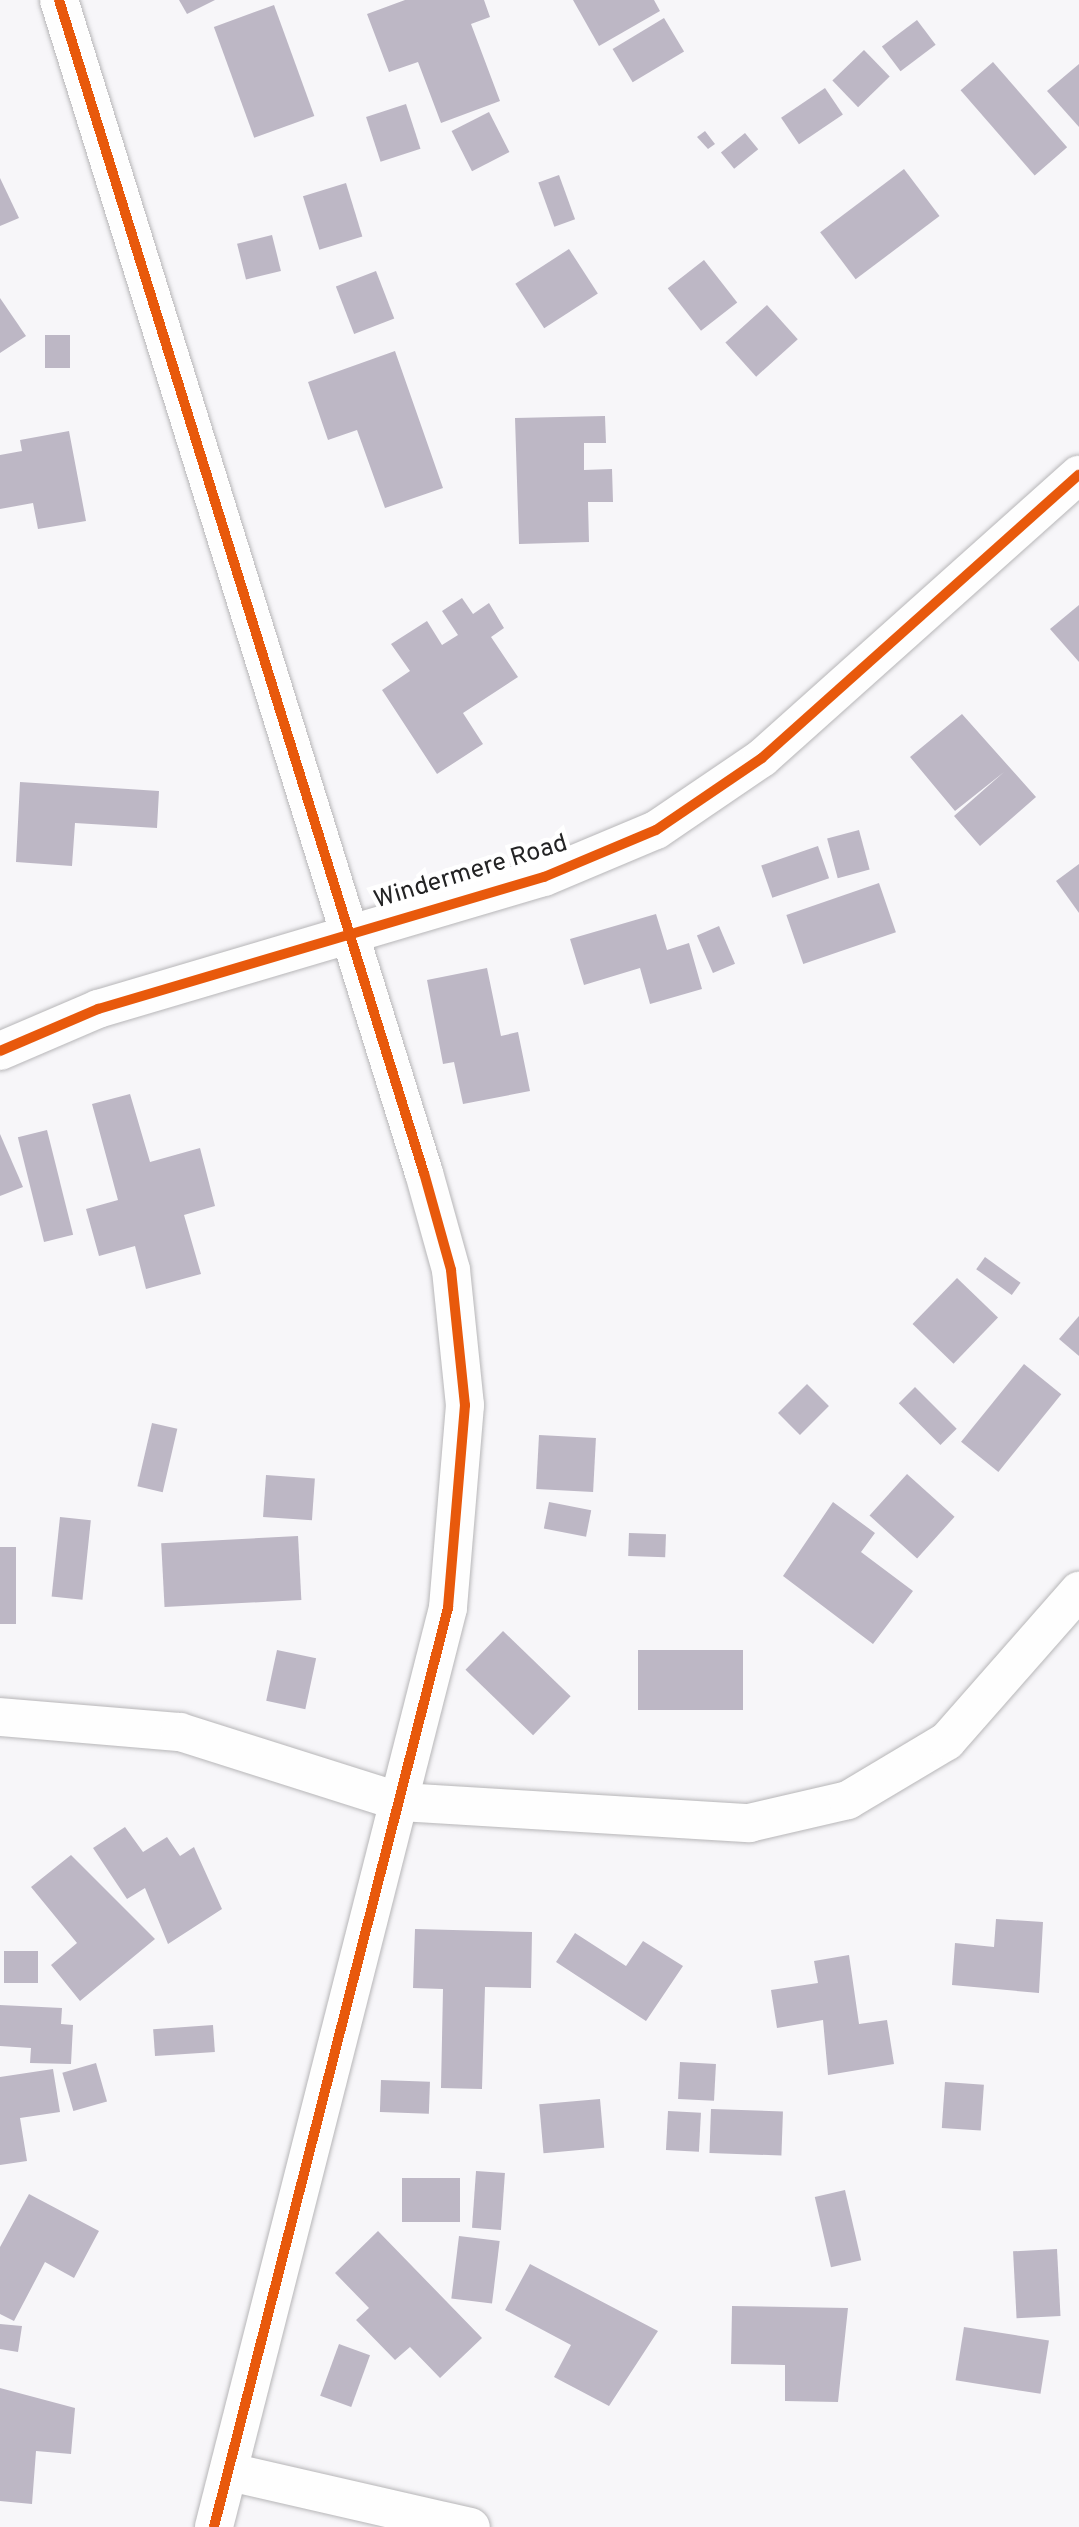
<!DOCTYPE html>
<style>
body{margin:0}
#map{position:relative;width:1079px;height:2527px;overflow:hidden;background:#f7f6f9;font-family:Overpass,sans-serif}
div>[style]{position:absolute}
[style*='--x']{left:calc(var(--x)*1px);top:calc(var(--y)*1px);width:calc(var(--w)*1px);rotate:calc(var(--a)*1deg)}
.building>*{inset:0;background:#bdb7c5;transform-origin:0 0}
.roads{filter:drop-shadow(0 0 2px #b7b6b8) drop-shadow(0 0 2px #b7b6b8)}
.minor>*{height:38px;margin:-19px;padding:0 19px;transform-origin:19px;border-radius:19px;background:#fefefe}
.cycleway>*{height:10px;margin:-5px;padding:0 5px;transform-origin:5px;border-radius:5px;background:#e8590c}
span{translate:-50% -50%;white-space:nowrap;text-align:center;line-height:1.15;-webkit-text-stroke:9px #fff;paint-order:stroke}
.street-label{font-size:25px;color:#232324}
</style>
<div id="map">
<div class="building">
<i style="clip-path:polygon(179px 0,215px 0,187px 14px)"></i>
<i style="clip-path:polygon(405px 0,484px 0,490px 17px,471px 24px,500px 101px,441px 123px,418px 62px,389px 72px,367px 14px)"></i>
<i style="clip-path:polygon(573px 0,654px 0,660px 11px,599px 46px)"></i>
<i style="left:274px;top:5px;width:118px;height:64px;rotate:70deg"></i>
<i style="left:664px;top:18px;width:39px;height:60px;rotate:59deg"></i>
<i style="left:917px;top:20px;width:31px;height:44px;rotate:53deg"></i>
<i style="left:864px;top:50px;width:37px;height:44px;rotate:46deg"></i>
<i style="left:993px;top:62px;width:113px;height:43px;rotate:49deg"></i>
<i style="clip-path:polygon(1079px 64px,1079px 127px,1047px 91px)"></i>
<i style="left:825px;top:88px;width:32px;height:53px;rotate:56deg"></i>
<i style="left:406px;top:104px;width:47px;height:42px;rotate:72deg"></i>
<i style="left:489px;top:112px;width:45px;height:42px;rotate:63deg"></i>
<i style="clip-path:polygon(705px 131px,715px 144px,708px 149px,697px 137px)"></i>
<i style="left:745px;top:133px;width:21px;height:31px;rotate:51deg"></i>
<i style="left:904px;top:169px;width:59px;height:105px;rotate:53deg"></i>
<i style="left:559px;top:175px;width:47px;height:22px;rotate:70deg"></i>
<i style="clip-path:polygon(0 178px,19px 218px,0 226px)"></i>
<i style="left:346px;top:183px;width:56px;height:45px;rotate:73deg"></i>
<i style="left:272px;top:235px;width:37px;height:36px;rotate:76deg"></i>
<i style="left:569px;top:249px;width:53px;height:64px;rotate:57deg"></i>
<i style="left:704px;top:260px;width:54px;height:46px;rotate:52deg"></i>
<i style="left:376px;top:271px;width:51px;height:43px;rotate:69deg"></i>
<i style="clip-path:polygon(0 298px,26px 336px,0 353px)"></i>
<i style="left:767px;top:305px;width:46px;height:56px;rotate:48deg"></i>
<i style="left:45px;top:335px;width:25px;height:33px"></i>
<i style="clip-path:polygon(395px 351px,443px 488px,385px 508px,357px 430px,328px 440px,308px 382px)"></i>
<i style="clip-path:polygon(605px 416px,606px 443px,584px 443px,584px 470px,612px 469px,613px 502px,588px 502px,589px 542px,519px 544px,515px 418px)"></i>
<i style="clip-path:polygon(69px 431px,86px 521px,38px 529px,33px 503px,0 509px,0 455px,22px 451px,20px 440px)"></i>
<i style="clip-path:polygon(462px 598px,473px 614px,489px 603px,504px 628px,491px 637px,518px 677px,463px 713px,483px 744px,437px 774px,382px 690px,410px 671px,391px 644px,427px 621px,442px 645px,458px 635px,442px 611px)"></i>
<i style="clip-path:polygon(1079px 605px,1079px 662px,1050px 629px)"></i>
<i style="clip-path:polygon(962px 714px,1036px 797px,980px 846px,954px 816px,1004px 772px,955px 811px,910px 757px)"></i>
<i style="clip-path:polygon(20px 782px,159px 791px,157px 828px,75px 823px,72px 866px,16px 862px)"></i>
<i style="left:859px;top:830px;width:41px;height:33px;rotate:75deg"></i>
<i style="left:818px;top:846px;width:34px;height:60px;rotate:71deg"></i>
<i style="clip-path:polygon(1079px 864px,1079px 913px,1056px 881px)"></i>
<i style="left:879px;top:883px;width:52px;height:98px;rotate:71deg"></i>
<i style="clip-path:polygon(656px 914px,667px 950px,689px 943px,702px 989px,650px 1004px,640px 968px,584px 985px,570px 939px)"></i>
<i style="left:719px;top:926px;width:41px;height:24px;rotate:67deg"></i>
<i style="clip-path:polygon(487px 968px,501px 1036px,518px 1032px,530px 1091px,463px 1104px,454px 1062px,443px 1064px,427px 980px)"></i>
<i style="clip-path:polygon(130px 1094px,150px 1162px,200px 1148px,215px 1206px,184px 1215px,201px 1274px,146px 1289px,135px 1246px,99px 1256px,86px 1209px,118px 1200px,92px 1104px)"></i>
<i style="left:47px;top:1130px;width:108px;height:30px;rotate:76deg"></i>
<i style="clip-path:polygon(0 1134px,23px 1187px,0 1196px)"></i>
<i style="left:985px;top:1257px;width:44px;height:15px;rotate:36deg"></i>
<i style="left:957px;top:1278px;width:57px;height:64px;rotate:44deg"></i>
<i style="clip-path:polygon(1079px 1316px,1079px 1356px,1059px 1339px)"></i>
<i style="left:1024px;top:1364px;width:48px;height:100px;rotate:39deg"></i>
<i style="left:807px;top:1384px;width:31px;height:41px;rotate:45deg"></i>
<i style="left:915px;top:1387px;width:59px;height:23px;rotate:45deg"></i>
<i style="left:152px;top:1423px;width:26px;height:65px;rotate:13deg"></i>
<i style="left:539px;top:1435px;width:57px;height:54px;rotate:3deg"></i>
<i style="left:907px;top:1474px;width:64px;height:56px;rotate:42deg"></i>
<i style="left:266px;top:1475px;width:49px;height:42px;rotate:4deg"></i>
<i style="left:549px;top:1502px;width:43px;height:27px;rotate:11deg"></i>
<i style="clip-path:polygon(833px 1502px,875px 1533px,861px 1552px,913px 1591px,873px 1644px,783px 1576px)"></i>
<i style="left:60px;top:1517px;width:31px;height:80px;rotate:6deg"></i>
<i style="left:629px;top:1533px;width:37px;height:23px;rotate:2deg"></i>
<i style="left:298px;top:1536px;width:64px;height:137px;rotate:87deg"></i>
<i style="left:0;top:1547px;width:16px;height:77px"></i>
<i style="left:503px;top:1631px;width:94px;height:54px;rotate:44deg"></i>
<i style="left:277px;top:1650px;width:40px;height:52px;rotate:12deg"></i>
<i style="left:638px;top:1650px;width:105px;height:60px"></i>
<i style="clip-path:polygon(125px 1827px,143px 1852px,167px 1837px,180px 1856px,194px 1847px,222px 1909px,168px 1944px,145px 1888px,127px 1899px,93px 1848px)"></i>
<i style="clip-path:polygon(71px 1855px,155px 1939px,80px 2001px,51px 1965px,77px 1943px,31px 1887px)"></i>
<i style="clip-path:polygon(996px 1919px,1043px 1922px,1039px 1993px,952px 1985px,955px 1943px,994px 1947px)"></i>
<i style="clip-path:polygon(415px 1929px,532px 1932px,531px 1988px,485px 1987px,482px 2089px,441px 2088px,443px 1989px,413px 1988px)"></i>
<i style="clip-path:polygon(575px 1933px,626px 1966px,643px 1941px,683px 1966px,646px 2021px,556px 1962px)"></i>
<i style="left:38px;top:1951px;width:32px;height:34px;rotate:90deg"></i>
<i style="clip-path:polygon(849px 1955px,859px 2024px,887px 2020px,894px 2064px,828px 2075px,823px 2020px,777px 2028px,771px 1990px,818px 1983px,814px 1961px)"></i>
<i style="clip-path:polygon(0 2005px,62px 2008px,61px 2024px,73px 2025px,71px 2064px,30px 2063px,31px 2048px,0 2046px)"></i>
<i style="left:213px;top:2025px;width:27px;height:60px;rotate:86deg"></i>
<i style="left:680px;top:2062px;width:36px;height:37px;rotate:3deg"></i>
<i style="left:96px;top:2063px;width:40px;height:35px;rotate:74deg"></i>
<i style="clip-path:polygon(53px 2069px,60px 2112px,20px 2118px,27px 2161px,0 2165px,0 2077px)"></i>
<i style="left:381px;top:2080px;width:49px;height:32px;rotate:2deg"></i>
<i style="left:945px;top:2082px;width:39px;height:46px;rotate:4deg"></i>
<i style="left:600px;top:2099px;width:49px;height:61px;rotate:85deg"></i>
<i style="left:711px;top:2109px;width:72px;height:44px;rotate:2deg"></i>
<i style="left:668px;top:2111px;width:33px;height:39px;rotate:3deg"></i>
<i style="left:476px;top:2171px;width:29px;height:57px;rotate:4deg"></i>
<i style="left:460px;top:2178px;width:44px;height:58px;rotate:90deg"></i>
<i style="left:845px;top:2190px;width:72px;height:31px;rotate:77deg"></i>
<i style="clip-path:polygon(29px 2194px,99px 2231px,74px 2278px,45px 2262px,14px 2321px,0 2314px,0 2247px)"></i>
<i style="clip-path:polygon(378px 2231px,482px 2338px,440px 2378px,410px 2347px,395px 2360px,356px 2320px,369px 2308px,335px 2273px)"></i>
<i style="left:459px;top:2236px;width:41px;height:63px;rotate:7deg"></i>
<i style="left:1057px;top:2249px;width:67px;height:44px;rotate:87deg"></i>
<i style="clip-path:polygon(530px 2264px,658px 2331px,609px 2406px,554px 2377px,571px 2345px,505px 2310px)"></i>
<i style="clip-path:polygon(732px 2306px,848px 2308px,838px 2402px,785px 2401px,785px 2365px,731px 2364px)"></i>
<i style="clip-path:polygon(0 2324px,22px 2326px,18px 2352px,0 2349px)"></i>
<i style="left:964px;top:2327px;width:86px;height:54px;rotate:9deg"></i>
<i style="left:339px;top:2344px;width:33px;height:55px;rotate:20deg"></i>
<i style="clip-path:polygon(0 2388px,75px 2408px,71px 2454px,36px 2451px,32px 2504px,0 2501px)"></i>
</div>
<div class="roads">
<div class="minor">
<i style="--x:59;--y:0;--w:1228;--a:72.72"></i>
<i style="--x:424;--y:1173;--w:101;--a:74.4"></i>
<i style="--x:451;--y:1270;--w:136;--a:84.1"></i>
<i style="--x:465;--y:1405;--w:204;--a:94.8"></i>
<i style="--x:448;--y:1608;--w:948;--a:104.29"></i>
<i style="--x:0;--y:1051;--w:107;--a:-23.2"></i>
<i style="--x:98;--y:1009;--w:465;--a:-16.5"></i>
<i style="--x:544;--y:877;--w:121;--a:-22.8"></i>
<i style="--x:656;--y:830;--w:128;--a:-34.2"></i>
<i style="--x:762;--y:758;--w:425;--a:-41.8"></i>
<i style="--x:0;--y:1717;--w:181;--a:4.8"></i>
<i style="--x:180;--y:1732;--w:232;--a:17.6"></i>
<i style="--x:401;--y:1802;--w:349;--a:3.5"></i>
<i style="--x:749;--y:1823;--w:102;--a:-13.1"></i>
<i style="--x:848;--y:1800;--w:115;--a:-30.8"></i>
<i style="--x:947;--y:1741;--w:200;--a:-48.7"></i>
<i style="--x:230;--y:2472;--w:247;--a:12.9"></i>
</div>
</div>
<div class="cycleway">
<i style="--x:59;--y:0;--w:1228;--a:72.72"></i>
<i style="--x:424;--y:1173;--w:101;--a:74.4"></i>
<i style="--x:451;--y:1270;--w:136;--a:84.1"></i>
<i style="--x:465;--y:1405;--w:204;--a:94.8"></i>
<i style="--x:448;--y:1608;--w:948;--a:104.29"></i>
<i style="--x:0;--y:1051;--w:107;--a:-23.2"></i>
<i style="--x:98;--y:1009;--w:465;--a:-16.5"></i>
<i style="--x:544;--y:877;--w:121;--a:-22.8"></i>
<i style="--x:656;--y:830;--w:128;--a:-34.2"></i>
<i style="--x:762;--y:758;--w:425;--a:-41.8"></i>
</div>
<div class="street-label">
<span style="left:471px;top:873px;rotate:-17deg">Windermere Road</span>
</div>
</div>
